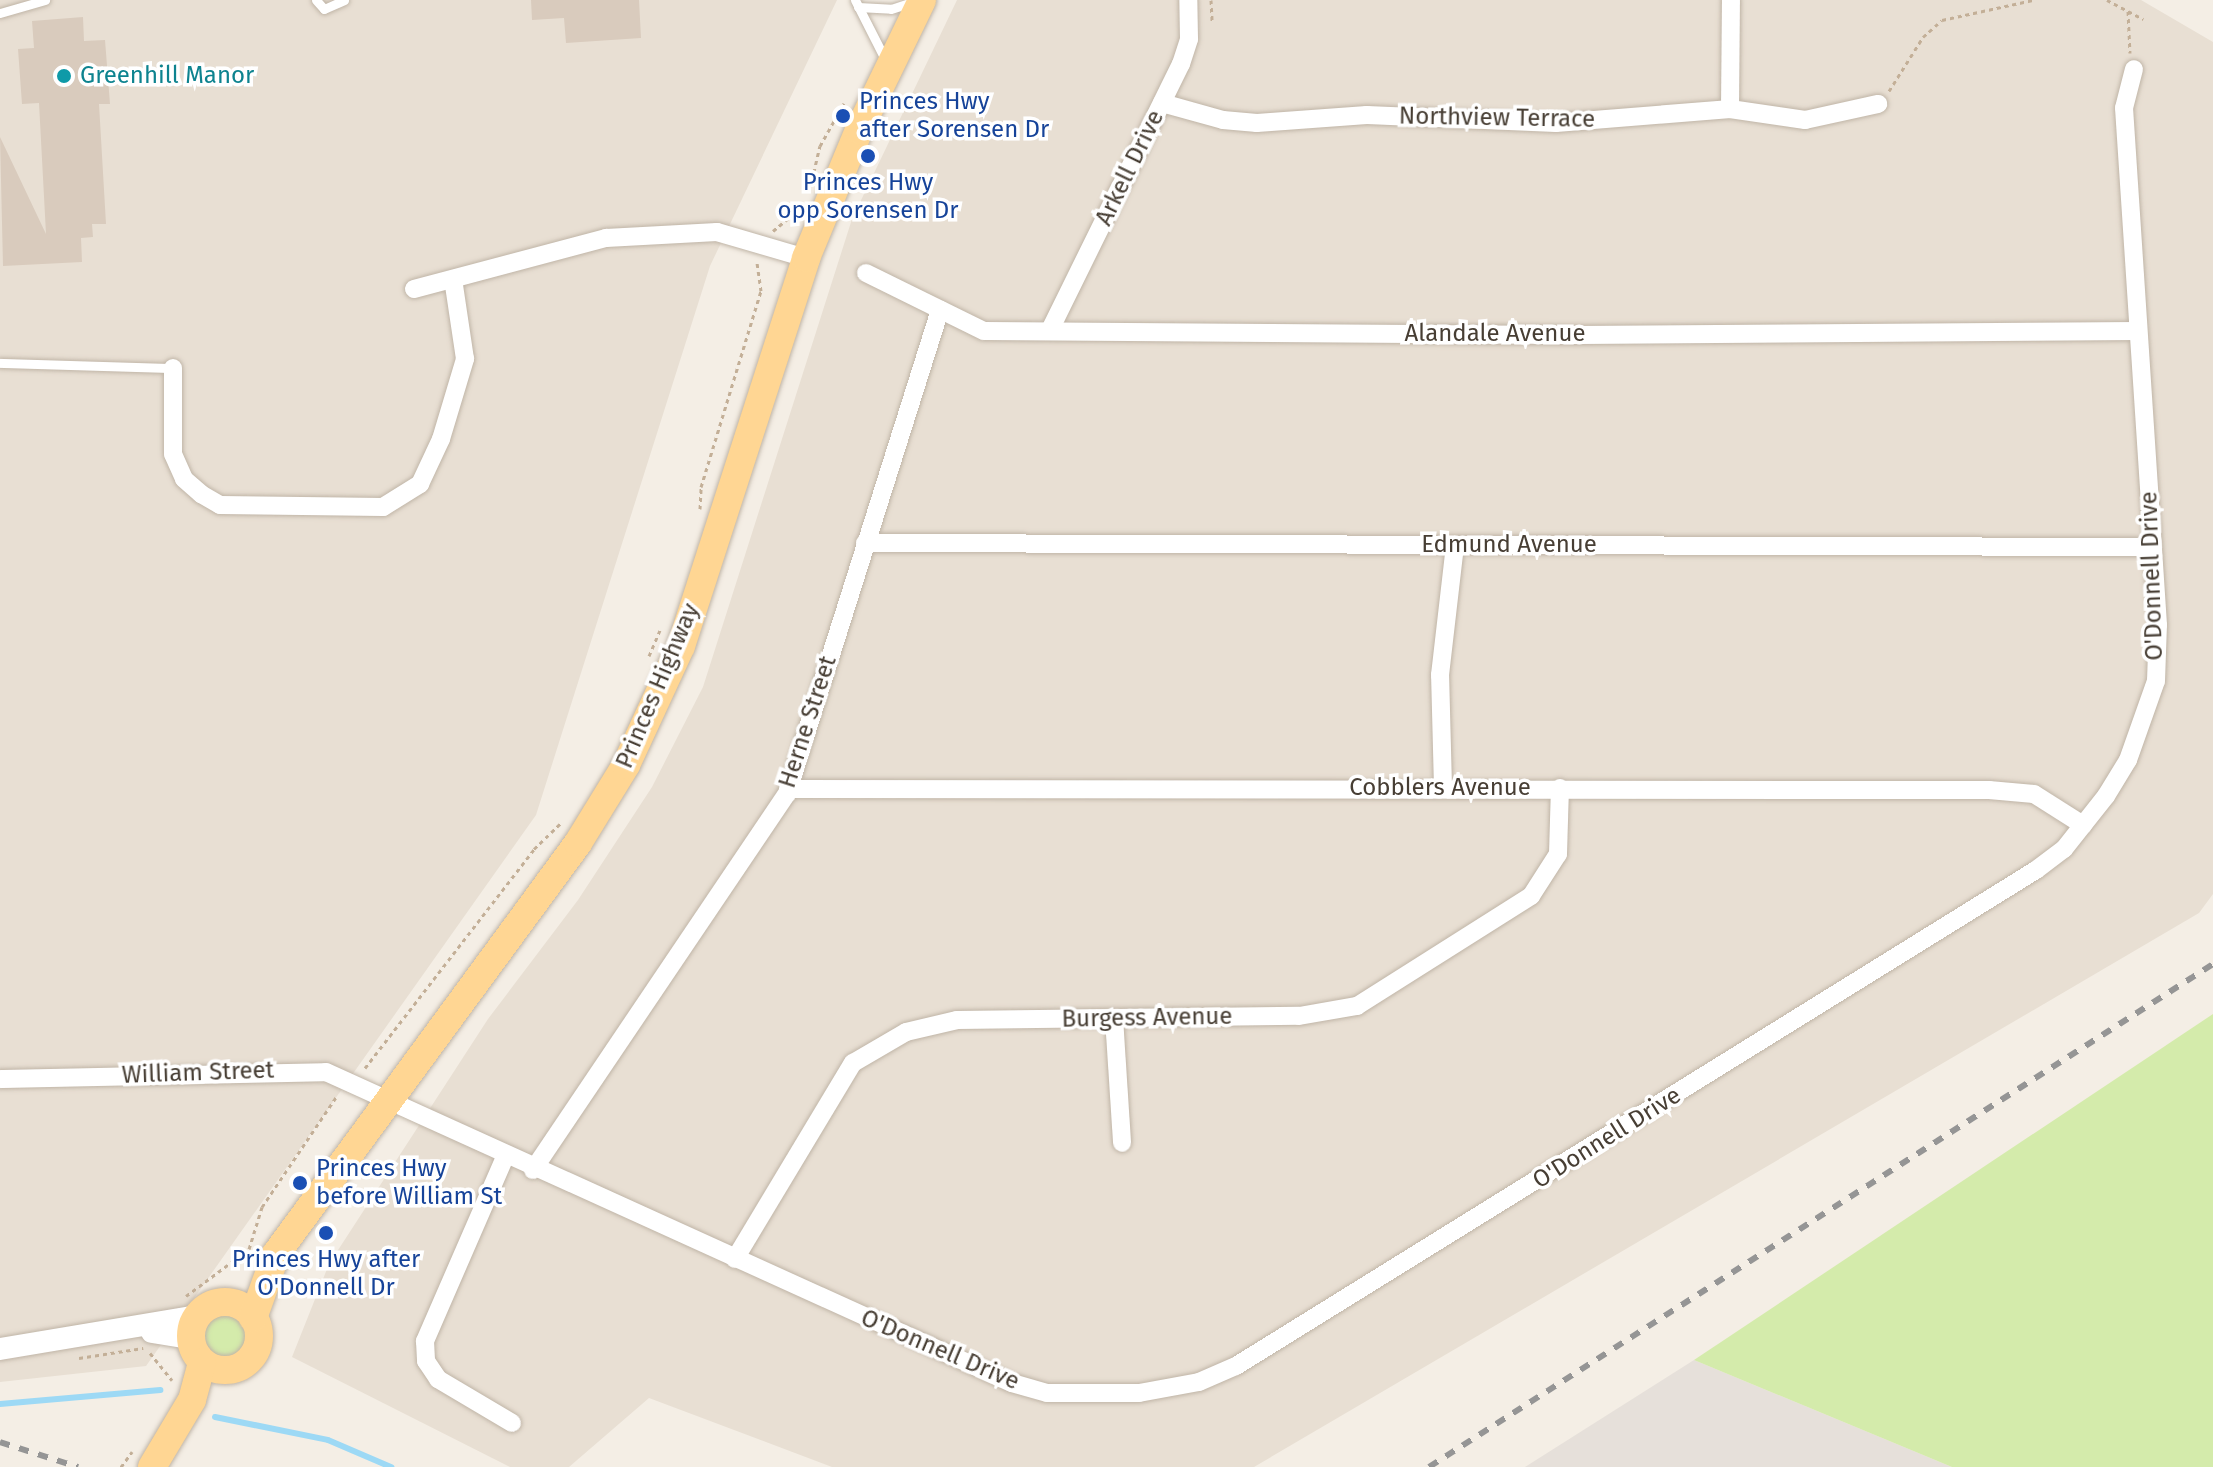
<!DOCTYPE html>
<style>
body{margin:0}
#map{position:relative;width:2213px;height:1467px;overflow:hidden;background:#f4eee5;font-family:"Fira Sans",sans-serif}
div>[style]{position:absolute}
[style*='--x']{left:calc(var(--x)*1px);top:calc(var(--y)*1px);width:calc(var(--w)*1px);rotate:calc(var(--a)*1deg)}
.residential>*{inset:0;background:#e8dfd3}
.industrial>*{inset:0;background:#e6e0da}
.green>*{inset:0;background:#d4ebab}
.round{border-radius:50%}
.stream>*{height:6px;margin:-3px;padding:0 3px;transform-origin:3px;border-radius:3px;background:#9dd9f5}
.building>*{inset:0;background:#d9cbbd}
.path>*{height:3px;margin-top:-1.5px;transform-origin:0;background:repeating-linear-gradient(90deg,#c3af97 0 4px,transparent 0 8px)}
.roads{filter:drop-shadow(0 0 2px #c0b5a7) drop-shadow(0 0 2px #c0b5a7)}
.service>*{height:9px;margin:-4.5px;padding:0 4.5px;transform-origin:4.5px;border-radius:4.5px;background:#fff}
.minor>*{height:18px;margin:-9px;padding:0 9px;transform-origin:9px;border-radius:9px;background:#fff}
.tertiary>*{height:22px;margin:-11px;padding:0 11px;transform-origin:11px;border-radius:11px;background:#fff}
.primary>*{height:28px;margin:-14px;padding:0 14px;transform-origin:14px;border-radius:14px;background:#ffd693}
.primary>.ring{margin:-14px;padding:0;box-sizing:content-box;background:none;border:28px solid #ffd693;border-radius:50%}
.rail>*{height:6px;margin-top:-3px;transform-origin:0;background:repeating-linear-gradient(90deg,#959595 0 10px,transparent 0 20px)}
.dots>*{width:22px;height:22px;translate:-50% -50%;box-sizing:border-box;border:4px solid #fff;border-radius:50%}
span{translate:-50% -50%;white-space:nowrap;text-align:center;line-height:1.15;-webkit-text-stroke:7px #fff;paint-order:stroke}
.culture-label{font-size:24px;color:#0d838f}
.left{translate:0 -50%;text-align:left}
.transit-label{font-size:24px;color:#164399}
.street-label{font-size:24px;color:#473e34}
</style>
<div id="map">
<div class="residential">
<i style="clip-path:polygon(0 0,837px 0,710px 266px,536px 815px,146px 1366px,0 1382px)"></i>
<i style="clip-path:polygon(957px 0,2141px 0,2213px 42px,2213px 894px,2199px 913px,1254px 1467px,832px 1467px,649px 1398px,569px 1467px,510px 1467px,292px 1357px,329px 1264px,488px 1019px,578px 900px,652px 787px,703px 687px,852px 219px)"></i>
</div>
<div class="industrial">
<i style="clip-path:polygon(1694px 1360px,1952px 1467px,1525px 1467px)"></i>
</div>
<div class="green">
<i style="clip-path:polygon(2213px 1014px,2213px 1467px,1952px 1467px,1694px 1360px)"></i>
<i class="round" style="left:205px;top:1315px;width:42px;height:42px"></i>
</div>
<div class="stream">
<i style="--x:0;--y:1404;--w:161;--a:-5"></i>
<i style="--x:215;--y:1417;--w:115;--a:11.5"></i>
<i style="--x:328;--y:1440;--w:69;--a:23.2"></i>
</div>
<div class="building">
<i style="clip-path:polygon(531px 0,639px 0,641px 38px,566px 43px,564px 18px,532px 20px)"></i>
<i style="clip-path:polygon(83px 17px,84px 41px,105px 40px,110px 104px,99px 104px,106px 224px,92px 224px,93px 237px,81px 238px,82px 262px,3px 266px,0 137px,46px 234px,39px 103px,22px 104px,18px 49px,34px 48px,32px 21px)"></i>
</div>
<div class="path">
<i style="--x:1211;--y:0;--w:21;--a:87"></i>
<i style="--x:2107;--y:0;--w:41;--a:27.8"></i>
<i style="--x:2128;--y:11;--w:42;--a:87.3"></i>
<i style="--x:1889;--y:91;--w:64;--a:-57.8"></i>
<i style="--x:1923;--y:37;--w:25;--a:-42"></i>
<i style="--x:1942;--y:20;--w:93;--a:-12.4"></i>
<i style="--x:812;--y:180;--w:35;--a:-77"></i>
<i style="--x:820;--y:146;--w:49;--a:-60.8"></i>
<i style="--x:773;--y:231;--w:35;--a:-40"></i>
<i style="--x:700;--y:509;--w:22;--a:-87"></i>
<i style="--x:701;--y:487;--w:205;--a:-73"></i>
<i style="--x:761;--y:291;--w:28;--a:-98"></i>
<i style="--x:649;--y:656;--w:28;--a:-67"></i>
<i style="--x:365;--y:1068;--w:277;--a:-52.3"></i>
<i style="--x:534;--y:849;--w:39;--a:-44"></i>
<i style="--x:186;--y:1296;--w:79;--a:-36.7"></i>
<i style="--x:249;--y:1249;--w:44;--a:-72.8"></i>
<i style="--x:262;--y:1207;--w:134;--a:-56"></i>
<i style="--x:150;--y:1353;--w:35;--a:51"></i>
<i style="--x:79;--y:1358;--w:65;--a:-8.9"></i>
<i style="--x:121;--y:1467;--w:19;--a:-54"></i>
</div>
<div class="roads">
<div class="service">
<i style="--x:316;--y:0;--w:12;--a:48"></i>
<i style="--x:324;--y:9;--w:22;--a:-24"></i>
<i style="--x:855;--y:0;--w:68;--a:63.1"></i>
<i style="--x:858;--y:7;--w:33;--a:3"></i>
<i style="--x:891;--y:9;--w:23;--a:-18"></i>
<i style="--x:0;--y:13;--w:47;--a:-16.1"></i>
<i style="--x:0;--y:363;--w:173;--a:1.7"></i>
</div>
<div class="minor">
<i style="--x:1162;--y:103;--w:63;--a:15.6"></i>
<i style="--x:1223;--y:120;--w:34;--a:5"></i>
<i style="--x:1257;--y:123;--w:110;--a:-4.2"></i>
<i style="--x:1367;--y:115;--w:189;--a:2.4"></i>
<i style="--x:1556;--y:123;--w:175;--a:-4.6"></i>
<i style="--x:1730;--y:109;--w:76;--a:8.3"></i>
<i style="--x:1805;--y:120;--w:75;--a:-12.4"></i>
<i style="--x:1730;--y:109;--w:109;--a:-89.5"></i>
<i style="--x:866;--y:273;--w:131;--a:26.2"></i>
<i style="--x:984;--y:331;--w:594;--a:0.39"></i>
<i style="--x:1578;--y:335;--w:560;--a:-0.41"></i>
<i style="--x:414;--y:289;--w:199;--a:-14.9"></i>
<i style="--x:606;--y:238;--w:111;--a:-3.1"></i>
<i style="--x:717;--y:232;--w:93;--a:16.3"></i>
<i style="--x:1050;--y:330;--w:297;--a:-63.8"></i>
<i style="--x:1181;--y:64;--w:26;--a:-72"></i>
<i style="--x:1189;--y:39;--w:39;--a:-91"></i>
<i style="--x:173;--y:368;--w:86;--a:90"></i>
<i style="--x:173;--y:454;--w:27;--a:66"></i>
<i style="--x:184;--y:479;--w:23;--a:41"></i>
<i style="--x:201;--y:494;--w:22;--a:30"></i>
<i style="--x:220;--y:505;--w:163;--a:0.7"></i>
<i style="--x:383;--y:507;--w:44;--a:-31.9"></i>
<i style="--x:420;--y:484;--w:50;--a:-65"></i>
<i style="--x:441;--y:439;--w:84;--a:-73.3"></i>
<i style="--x:465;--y:359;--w:81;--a:-98.5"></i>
<i style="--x:865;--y:543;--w:1287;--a:0.18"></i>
<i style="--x:1443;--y:787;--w:112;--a:-91.5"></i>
<i style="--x:1440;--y:675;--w:131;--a:-83.4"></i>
<i style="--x:788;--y:789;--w:1201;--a:0.05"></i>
<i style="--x:1989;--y:790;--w:45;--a:5.1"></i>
<i style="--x:2034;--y:794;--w:58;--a:32.3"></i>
<i style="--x:1114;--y:1018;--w:125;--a:86.3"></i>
<i style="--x:0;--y:1079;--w:326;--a:-1.2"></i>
<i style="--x:326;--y:1072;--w:753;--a:24.39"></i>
<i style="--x:1012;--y:1383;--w:36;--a:16"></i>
<i style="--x:1047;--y:1393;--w:92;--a:0"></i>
<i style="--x:1139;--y:1393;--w:61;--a:-10.4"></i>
<i style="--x:1199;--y:1382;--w:40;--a:-23.4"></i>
<i style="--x:1236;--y:1366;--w:941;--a:-31.8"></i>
<i style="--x:2036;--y:870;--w:35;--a:-37"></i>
<i style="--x:2064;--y:849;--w:68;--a:-51.6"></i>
<i style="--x:2106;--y:796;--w:42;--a:-58.6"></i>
<i style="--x:2128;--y:760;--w:84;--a:-70.5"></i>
<i style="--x:2156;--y:681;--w:56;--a:-88"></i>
<i style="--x:2158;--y:625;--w:518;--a:-93.76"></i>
<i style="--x:2124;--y:108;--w:40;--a:-75.6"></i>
<i style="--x:505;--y:1157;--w:201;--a:113.5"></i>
<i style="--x:425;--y:1341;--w:20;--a:87"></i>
<i style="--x:426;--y:1361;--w:22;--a:56"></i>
<i style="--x:438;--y:1379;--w:86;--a:30.7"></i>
<i style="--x:533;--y:1170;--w:454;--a:-56"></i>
<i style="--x:787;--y:794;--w:508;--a:-72.46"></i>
<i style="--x:735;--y:1259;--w:229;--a:-59"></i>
<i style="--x:853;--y:1063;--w:61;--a:-30.3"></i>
<i style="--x:906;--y:1032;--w:52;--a:-13.2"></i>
<i style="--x:957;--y:1020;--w:342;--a:-0.7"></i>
<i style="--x:1299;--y:1016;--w:59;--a:-9.8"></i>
<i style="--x:1357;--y:1006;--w:206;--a:-32.3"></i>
<i style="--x:1531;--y:896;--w:50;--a:-57.3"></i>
<i style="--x:1558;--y:854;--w:66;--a:-88.3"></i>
</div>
<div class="tertiary">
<i style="--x:152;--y:1332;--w:39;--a:9"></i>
<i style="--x:0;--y:1349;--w:200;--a:-9.5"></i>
</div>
<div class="primary">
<i class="ring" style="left:191px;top:1302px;width:40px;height:40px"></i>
<i style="--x:253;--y:1318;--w:68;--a:-70.2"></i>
<i style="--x:276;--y:1254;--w:510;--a:-53.69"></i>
<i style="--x:578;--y:843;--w:92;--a:-58.4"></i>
<i style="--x:626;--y:765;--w:131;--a:-65.2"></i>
<i style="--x:681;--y:646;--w:408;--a:-72.1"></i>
<i style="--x:806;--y:258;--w:139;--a:-67.5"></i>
<i style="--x:859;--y:130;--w:144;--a:-64.1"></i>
<i style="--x:152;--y:1467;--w:78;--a:-59.2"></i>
<i style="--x:192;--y:1400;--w:39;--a:-75"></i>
</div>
</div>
<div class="rail">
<i style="--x:0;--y:1442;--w:82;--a:17.8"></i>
<i style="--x:1429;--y:1467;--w:931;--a:-32.68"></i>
</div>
<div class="dots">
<i style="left:64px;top:76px;background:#0f9aa8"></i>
<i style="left:843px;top:116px;background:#1a4fb4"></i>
<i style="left:868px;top:156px;background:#1a4fb4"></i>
<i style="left:300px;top:1183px;background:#1a4fb4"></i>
<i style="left:326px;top:1233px;background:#1a4fb4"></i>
</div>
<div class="culture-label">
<span class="left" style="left:80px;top:76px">Greenhill Manor</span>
</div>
<div class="transit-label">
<span class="left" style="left:859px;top:116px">Princes Hwy<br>after Sorensen Dr</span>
<span style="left:868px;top:197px">Princes Hwy<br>opp Sorensen Dr</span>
<span class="left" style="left:316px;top:1183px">Princes Hwy<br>before William St</span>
<span style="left:326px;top:1274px">Princes Hwy after<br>O'Donnell Dr</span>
</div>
<div class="street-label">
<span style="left:1497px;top:118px;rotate:1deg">Northview Terrace</span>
<span style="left:1130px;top:168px;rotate:-64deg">Arkell Drive</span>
<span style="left:1495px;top:334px">Alandale Avenue</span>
<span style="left:1509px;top:545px">Edmund Avenue</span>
<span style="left:2152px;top:576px;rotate:-92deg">O'Donnell Drive</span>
<span style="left:658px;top:686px;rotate:-67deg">Princes Highway</span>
<span style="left:808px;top:722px;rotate:-72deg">Herne Street</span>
<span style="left:1440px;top:788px">Cobblers Avenue</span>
<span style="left:1147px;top:1018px;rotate:-1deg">Burgess Avenue</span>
<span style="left:198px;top:1073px;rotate:-2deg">William Street</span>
<span style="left:1607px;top:1138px;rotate:-32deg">O'Donnell Drive</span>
<span style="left:940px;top:1350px;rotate:23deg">O'Donnell Drive</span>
</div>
</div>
